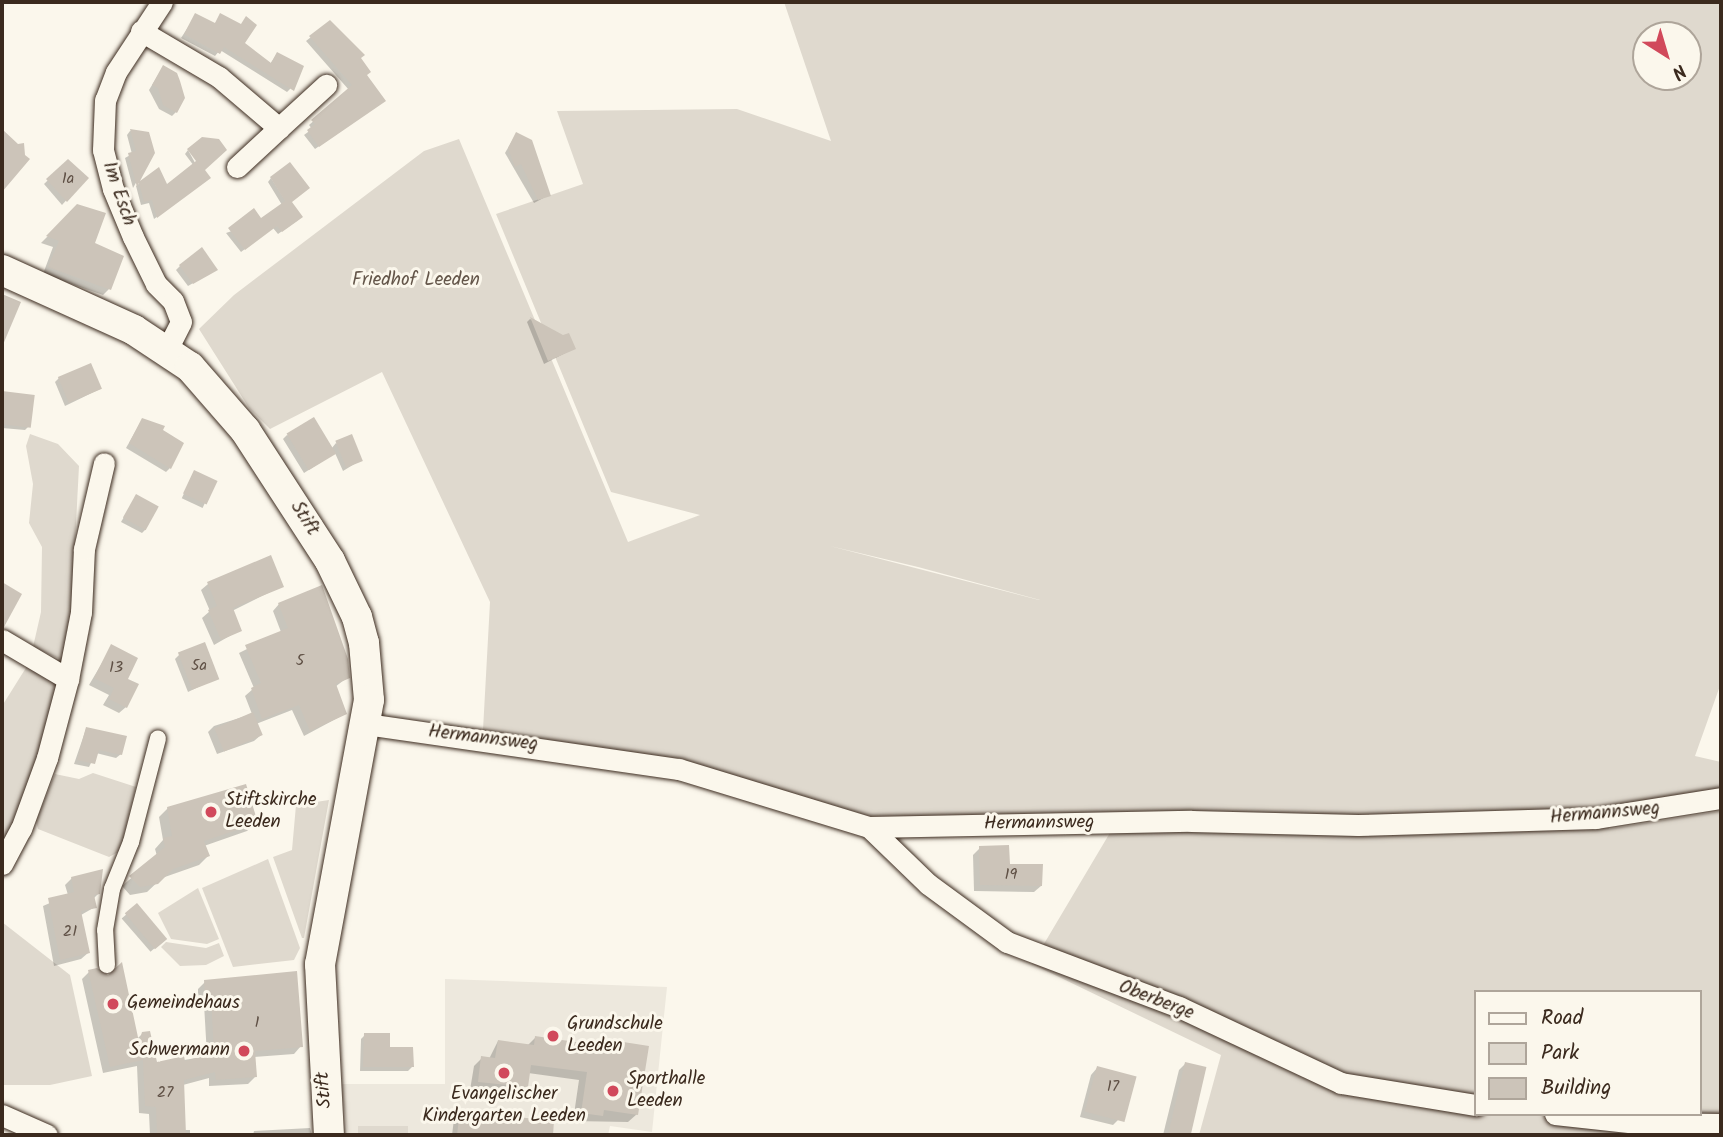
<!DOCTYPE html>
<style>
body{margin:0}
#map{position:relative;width:1723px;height:1137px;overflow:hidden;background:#fbf7ec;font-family:Kalam,sans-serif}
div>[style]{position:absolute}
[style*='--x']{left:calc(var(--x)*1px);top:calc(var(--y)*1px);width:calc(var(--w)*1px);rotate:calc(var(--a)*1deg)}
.built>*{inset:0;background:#ede8dd}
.green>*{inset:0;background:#dfd9ce;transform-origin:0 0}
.shadow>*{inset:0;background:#0003;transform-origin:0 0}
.building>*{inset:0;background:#ccc4b9;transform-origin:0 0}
.roads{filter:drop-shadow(0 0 2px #3b2a1e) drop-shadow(0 0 2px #3b2a1e)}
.pedestrian>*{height:16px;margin:-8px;padding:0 8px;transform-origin:8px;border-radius:8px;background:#fbf7ec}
.minor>*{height:21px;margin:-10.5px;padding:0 10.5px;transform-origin:10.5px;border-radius:10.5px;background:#fbf7ec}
.secondary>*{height:30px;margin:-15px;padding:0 15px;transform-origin:15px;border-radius:15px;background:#fbf7ec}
.dots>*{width:19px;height:19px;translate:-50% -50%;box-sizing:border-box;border:4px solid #fbf7ec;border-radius:50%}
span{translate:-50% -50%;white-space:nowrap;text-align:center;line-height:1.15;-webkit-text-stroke:6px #fbf7ec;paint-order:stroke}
.number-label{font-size:16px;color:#5f5045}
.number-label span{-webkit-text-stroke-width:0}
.street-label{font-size:19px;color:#3b2a1e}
.park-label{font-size:19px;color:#64564a}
.poi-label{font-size:19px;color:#3b2a1e}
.left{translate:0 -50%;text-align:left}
.right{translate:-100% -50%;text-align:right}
.frame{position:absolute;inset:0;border:4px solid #3b2a1e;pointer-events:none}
.legend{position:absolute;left:1474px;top:990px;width:228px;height:126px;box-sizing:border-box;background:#fbf7ec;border:2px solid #aea59a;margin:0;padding:9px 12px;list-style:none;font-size:21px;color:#3b2a1e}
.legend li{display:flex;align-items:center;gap:14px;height:35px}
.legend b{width:35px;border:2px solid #aea59a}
.north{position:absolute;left:1632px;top:21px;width:70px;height:70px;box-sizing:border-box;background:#fbf7ec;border:2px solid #aea59a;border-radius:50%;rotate:143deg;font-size:19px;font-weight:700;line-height:28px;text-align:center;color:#3b2a1e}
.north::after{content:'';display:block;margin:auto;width:24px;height:32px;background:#d1495b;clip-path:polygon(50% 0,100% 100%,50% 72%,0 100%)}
</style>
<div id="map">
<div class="built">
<i style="clip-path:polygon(445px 979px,667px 987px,652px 1132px,610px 1126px,608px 1135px,348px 1135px,341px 1084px,445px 1084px)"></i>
</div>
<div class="green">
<i style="clip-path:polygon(evenodd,784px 2px,1721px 2px,1721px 683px,1695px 756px,1721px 762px,1721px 792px,1608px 814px,1609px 829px,1721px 811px,1721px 1118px,1700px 1114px,1700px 992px,1476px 992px,1476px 1114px,1570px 1114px,1627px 1128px,1629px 1135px,1199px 1135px,1221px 1055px,1032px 964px,1111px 831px,872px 817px,677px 759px,483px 730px,490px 602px,382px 372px,270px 429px,249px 408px,199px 329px,234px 295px,424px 151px,459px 139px,628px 542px,700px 515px,611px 492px,496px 214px,583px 184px,557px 111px,737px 109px,831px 141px,784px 2px,1646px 35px,1688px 35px,1688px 77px,1646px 77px,1646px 35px,784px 2px,830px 546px,918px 567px,1040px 600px,1039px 600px,830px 546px)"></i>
<i style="clip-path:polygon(30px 434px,58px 444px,79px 466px,71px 620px,62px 660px,33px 647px,41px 612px,42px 547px,29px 523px,33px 484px,26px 446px)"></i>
<i style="clip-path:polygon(29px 663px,61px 682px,42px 757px,2px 850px,2px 706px)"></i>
<i style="clip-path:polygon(93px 773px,136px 787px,120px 851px,109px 857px,38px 829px,36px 821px,55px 774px,79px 779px)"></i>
<i style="clip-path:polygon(329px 800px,304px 938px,302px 938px,273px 857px,292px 850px,296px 805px)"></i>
<i style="clip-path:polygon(268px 859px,300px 948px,294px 960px,233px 967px,202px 888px)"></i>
<i style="clip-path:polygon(198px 888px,219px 939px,207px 944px,171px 939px,158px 913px)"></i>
<i style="clip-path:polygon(2px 922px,70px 975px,92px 1076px,50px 1085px,2px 1085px)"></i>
<i style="clip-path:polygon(166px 942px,206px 948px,219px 943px,224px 956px,206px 965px,180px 966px,161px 947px)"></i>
<i style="left:408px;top:1126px;width:9px;height:50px;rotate:90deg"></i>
</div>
<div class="shadow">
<i style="clip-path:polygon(196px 15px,214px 25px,221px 15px,242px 43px,270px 64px,277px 54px,302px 67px,290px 89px,287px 92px,220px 50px,215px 56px,181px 38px)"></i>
<i style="clip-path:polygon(330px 22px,359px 58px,380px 104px,315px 149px,304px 135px,312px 129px,309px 125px,349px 90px,306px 41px)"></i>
<i style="clip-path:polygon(163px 67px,176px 112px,172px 116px,159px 109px,149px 90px)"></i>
<i style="clip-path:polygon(130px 131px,148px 133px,153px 153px,133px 188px,125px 158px,132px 154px,127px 135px)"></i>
<i style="clip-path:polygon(516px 134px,549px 195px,534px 203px,505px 153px)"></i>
<i style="clip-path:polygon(188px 150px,205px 181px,154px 219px,149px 203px,141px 205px,136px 186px,158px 169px,166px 186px,194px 166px,185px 154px)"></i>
<i style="clip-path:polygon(68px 161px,86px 178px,62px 205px,44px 184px)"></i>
<i style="clip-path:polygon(271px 178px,298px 220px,278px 234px,273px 228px,241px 252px,226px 233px,261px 221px,282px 205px,268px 182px)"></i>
<i style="clip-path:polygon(78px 206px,109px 289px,103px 295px,43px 274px,53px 247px,41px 243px)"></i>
<i style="clip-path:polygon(180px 266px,216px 270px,188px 286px,176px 270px)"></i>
<i style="clip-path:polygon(530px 319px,563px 337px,573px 349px,544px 364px,527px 322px)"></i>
<i style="clip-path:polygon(59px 378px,100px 389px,65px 406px,55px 382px)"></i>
<i style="clip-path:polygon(4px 393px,29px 426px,25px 430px,2px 428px)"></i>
<i style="clip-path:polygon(142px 420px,170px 468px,166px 472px,126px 448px)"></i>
<i style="clip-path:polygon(287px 435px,331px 449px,336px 443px,361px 460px,343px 471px,335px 453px,304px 473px,283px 439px)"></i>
<i style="left:194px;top:472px;width:23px;height:29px;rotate:25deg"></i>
<i style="clip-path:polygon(136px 497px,146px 529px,142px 533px,121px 522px)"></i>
<i style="clip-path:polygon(208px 584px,282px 586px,232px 611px,240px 630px,214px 645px,202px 618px,210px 611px,201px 590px)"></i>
<i style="clip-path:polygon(279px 604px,348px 677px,335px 687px,345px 714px,304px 736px,292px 710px,256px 724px,261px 735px,254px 741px,217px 754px,208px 732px,214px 726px,252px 714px,245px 696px,254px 688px,239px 653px,281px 632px,273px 611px)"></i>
<i style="clip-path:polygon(112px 646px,125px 679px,126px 707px,119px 713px,103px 705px,109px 695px,89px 685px)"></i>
<i style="clip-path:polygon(179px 655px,217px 678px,188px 692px,175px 659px)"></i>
<i style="clip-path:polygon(86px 729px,121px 754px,116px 758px,96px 753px,89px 767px,74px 764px)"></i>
<i style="clip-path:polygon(168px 808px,256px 822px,247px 831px,204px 846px,208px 856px,199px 865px,162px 878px,147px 892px,130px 895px,122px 886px,157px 856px,155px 849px,163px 840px,159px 817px)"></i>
<i style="clip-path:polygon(980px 848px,1041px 886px,1034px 892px,974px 891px,973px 855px)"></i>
<i style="clip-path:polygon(72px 878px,99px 893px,93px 899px,95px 907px,81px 915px,88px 953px,81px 959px,54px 966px,43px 906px,68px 895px,65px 885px)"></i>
<i style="left:136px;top:906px;width:44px;height:19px;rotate:49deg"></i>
<i style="clip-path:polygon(89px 972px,137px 1039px,143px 1033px,156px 1065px,207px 1056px,204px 1004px,198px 1004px,198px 989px,205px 982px,301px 1046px,294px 1054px,254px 1057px,255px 1077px,248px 1084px,209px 1086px,209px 1078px,183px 1085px,184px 1130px,190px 1130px,190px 1135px,150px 1135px,149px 1114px,139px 1113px,137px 1066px,103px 1073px,82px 979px)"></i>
<i style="clip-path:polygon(365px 1035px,388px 1049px,412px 1067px,408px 1071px,360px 1071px,361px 1039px)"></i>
<i style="clip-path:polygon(535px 1038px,598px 1047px,604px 1041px,637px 1114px,628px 1122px,573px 1121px,579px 1080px,528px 1073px,526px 1086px,518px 1095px,470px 1090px,474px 1066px,482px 1058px,489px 1059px,498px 1041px,527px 1046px)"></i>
<i style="clip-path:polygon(1185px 1064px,1204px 1069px,1187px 1135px,1163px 1135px,1179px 1070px)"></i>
<i style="clip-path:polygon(1097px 1068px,1119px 1119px,1113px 1125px,1080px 1117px,1091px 1075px)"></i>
<i style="clip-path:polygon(461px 1113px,552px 1123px,550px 1135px,452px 1135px,454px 1119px)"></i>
<i style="clip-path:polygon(310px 1128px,312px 1135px,253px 1135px,254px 1131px)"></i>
</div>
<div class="building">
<i style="clip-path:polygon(195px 13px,215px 23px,220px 13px,241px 24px,246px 16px,257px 25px,245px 43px,271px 63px,277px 52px,304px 66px,294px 91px,224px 47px,220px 54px,184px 34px)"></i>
<i style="clip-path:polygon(330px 20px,365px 55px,361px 58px,371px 72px,367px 75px,386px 101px,319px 147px,307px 130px,315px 124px,311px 120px,352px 85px,309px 36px)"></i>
<i style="clip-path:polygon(163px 65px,177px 73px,180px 81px,185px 98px,177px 113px,163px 105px,158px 88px,152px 85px)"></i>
<i style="clip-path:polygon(2px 129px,18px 144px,24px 143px,25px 155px,30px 159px,2px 192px)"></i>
<i style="clip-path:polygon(130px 129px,149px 132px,155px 153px,140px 181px,159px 167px,167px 184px,196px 161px,187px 149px,202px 137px,219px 139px,227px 150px,205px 170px,211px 178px,157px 218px,152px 200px,144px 202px,139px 183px,137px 187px,128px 153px,136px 151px)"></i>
<i style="clip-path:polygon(516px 132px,532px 140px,551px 196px,538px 200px,521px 164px,515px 167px,508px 148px)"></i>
<i style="clip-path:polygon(68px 159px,89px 178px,67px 202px,46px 179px)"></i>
<i style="clip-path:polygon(290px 162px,310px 188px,292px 202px,303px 217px,282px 232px,277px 226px,245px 250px,228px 228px,254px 208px,261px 218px,285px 201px,270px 177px)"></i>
<i style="clip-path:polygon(77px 204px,106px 213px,95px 243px,124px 256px,111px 290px,48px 267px,59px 241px,46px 236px)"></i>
<i style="clip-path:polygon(202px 247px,218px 270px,193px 284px,179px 265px)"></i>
<i style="clip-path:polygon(2px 294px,21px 302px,2px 347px)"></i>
<i style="clip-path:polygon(530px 317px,563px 335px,569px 333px,576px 349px,548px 361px)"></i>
<i style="left:91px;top:363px;width:28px;height:36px;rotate:67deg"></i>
<i style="left:2px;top:391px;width:33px;height:33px;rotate:7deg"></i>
<i style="left:314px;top:417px;width:43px;height:32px;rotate:59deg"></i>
<i style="clip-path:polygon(142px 418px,165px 426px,163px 430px,184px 443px,171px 469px,129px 443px)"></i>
<i style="left:352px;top:434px;width:29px;height:18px;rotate:68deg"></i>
<i style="left:194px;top:470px;width:26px;height:26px;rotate:25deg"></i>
<i style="left:136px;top:494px;width:26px;height:27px;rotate:29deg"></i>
<i style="clip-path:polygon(271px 555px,284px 587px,233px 608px,242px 631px,221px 640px,208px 610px,217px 606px,207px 582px)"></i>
<i style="clip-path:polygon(2px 582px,22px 594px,4px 627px,2px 627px)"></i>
<i style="clip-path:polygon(322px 585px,348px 659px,350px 678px,336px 684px,347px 714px,310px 731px,299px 705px,262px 719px,251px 688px,261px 683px,245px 645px,288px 628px,278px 603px)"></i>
<i style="left:205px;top:642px;width:40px;height:29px;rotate:69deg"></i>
<i style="clip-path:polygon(111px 644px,138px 658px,128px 679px,139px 684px,127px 708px,109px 699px,114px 688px,94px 678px)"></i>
<i style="left:253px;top:712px;width:25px;height:42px;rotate:67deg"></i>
<i style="clip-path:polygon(86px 727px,127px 736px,122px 755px,99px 750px,95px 764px,77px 760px)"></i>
<i style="clip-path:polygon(246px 784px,258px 823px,204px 841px,210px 856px,173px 869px,158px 884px,140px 887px,129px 876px,165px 847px,163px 838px,172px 836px,167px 807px)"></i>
<i style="clip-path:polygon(1009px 845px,1010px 864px,1043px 864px,1042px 886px,980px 885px,979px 846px)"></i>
<i style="clip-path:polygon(103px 869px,100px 894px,94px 895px,97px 908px,81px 911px,90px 953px,60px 960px,48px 898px,74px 892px,71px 877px)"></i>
<i style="left:137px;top:903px;width:47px;height:16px;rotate:50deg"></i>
<i style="clip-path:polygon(122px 962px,139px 1042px,142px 1032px,150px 1031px,157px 1062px,184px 1056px,185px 1061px,214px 1053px,211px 998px,205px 998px,204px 980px,297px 971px,303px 1047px,255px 1051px,257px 1077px,216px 1080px,215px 1072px,184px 1080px,186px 1135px,157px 1135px,156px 1107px,145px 1106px,143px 1060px,110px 1067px,88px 970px,97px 968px,108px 975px)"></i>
<i style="clip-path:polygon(364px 1033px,390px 1033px,390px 1047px,413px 1047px,414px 1067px,363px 1067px)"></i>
<i style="clip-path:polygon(535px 1036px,603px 1046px,604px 1039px,649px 1046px,638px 1115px,604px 1110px,603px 1116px,581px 1113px,587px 1072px,531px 1065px,528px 1087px,478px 1082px,481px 1056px,495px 1058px,498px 1040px,534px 1045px)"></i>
<i style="left:1185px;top:1062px;width:22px;height:75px;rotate:13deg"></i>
<i style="left:1097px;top:1066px;width:41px;height:47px;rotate:15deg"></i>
<i style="clip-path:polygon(460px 1111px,554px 1121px,553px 1135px,457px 1135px)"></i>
</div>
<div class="roads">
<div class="pedestrian">
<i style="--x:107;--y:965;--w:35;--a:-93"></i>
<i style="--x:105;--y:930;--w:42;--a:-80.3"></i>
<i style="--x:112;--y:889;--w:51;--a:-68"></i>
<i style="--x:131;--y:842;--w:107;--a:-75.4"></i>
</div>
<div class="minor">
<i style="--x:162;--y:2;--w:84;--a:123.3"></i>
<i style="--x:116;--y:72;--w:30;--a:111"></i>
<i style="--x:105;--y:100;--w:50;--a:92.3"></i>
<i style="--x:103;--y:150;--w:40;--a:75.6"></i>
<i style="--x:113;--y:189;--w:52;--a:67.4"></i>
<i style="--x:133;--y:237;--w:52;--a:63.9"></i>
<i style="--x:156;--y:284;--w:24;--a:45"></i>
<i style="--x:173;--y:301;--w:22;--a:69"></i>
<i style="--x:181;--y:322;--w:31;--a:117"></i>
<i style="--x:141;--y:31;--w:91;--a:30.5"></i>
<i style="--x:219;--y:77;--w:79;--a:40.4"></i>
<i style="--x:279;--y:128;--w:64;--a:-42.5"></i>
<i style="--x:237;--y:167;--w:57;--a:-42.9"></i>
<i style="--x:2;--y:640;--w:77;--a:30.6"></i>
<i style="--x:366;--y:724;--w:316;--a:8.2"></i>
<i style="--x:679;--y:769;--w:199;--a:17"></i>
<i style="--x:869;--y:827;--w:322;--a:-1.1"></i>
<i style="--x:1191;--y:821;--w:167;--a:1.4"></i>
<i style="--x:1358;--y:825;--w:238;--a:-1.7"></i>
<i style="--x:1596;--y:818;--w:127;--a:-9.1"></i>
<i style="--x:869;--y:827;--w:82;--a:44"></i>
<i style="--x:928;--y:884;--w:98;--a:36.3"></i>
<i style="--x:1007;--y:942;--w:184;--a:20.7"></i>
<i style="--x:1179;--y:1007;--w:179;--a:25.1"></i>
<i style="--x:1341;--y:1083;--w:137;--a:9.3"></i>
<i style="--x:2;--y:864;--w:40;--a:-62"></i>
<i style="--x:21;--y:829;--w:76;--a:-69.9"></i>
<i style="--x:47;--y:758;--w:82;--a:-75.1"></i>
<i style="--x:68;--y:679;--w:68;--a:-79"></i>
<i style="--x:81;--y:612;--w:63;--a:-87.3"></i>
<i style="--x:84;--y:549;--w:88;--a:-76.9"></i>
<i style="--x:1555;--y:1114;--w:83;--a:6.2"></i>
<i style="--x:1638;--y:1123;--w:83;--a:0.7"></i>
<i style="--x:2;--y:1115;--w:49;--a:24"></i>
</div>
<div class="secondary">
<i style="--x:2;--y:270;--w:145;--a:24.4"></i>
<i style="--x:134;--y:330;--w:67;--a:33.5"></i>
<i style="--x:190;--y:367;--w:84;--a:48.9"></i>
<i style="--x:245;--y:430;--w:156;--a:57"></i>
<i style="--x:330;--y:561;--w:62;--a:64.3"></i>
<i style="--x:357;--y:617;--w:27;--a:75"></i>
<i style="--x:364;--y:643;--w:57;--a:85"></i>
<i style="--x:369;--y:700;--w:269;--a:100.5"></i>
<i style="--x:320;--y:964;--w:171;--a:87"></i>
</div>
</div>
<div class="dots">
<i style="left:211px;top:812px;background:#d1495b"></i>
<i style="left:113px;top:1004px;background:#d1495b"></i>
<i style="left:553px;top:1036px;background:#d1495b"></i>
<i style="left:244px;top:1051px;background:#d1495b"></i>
<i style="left:504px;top:1073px;background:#d1495b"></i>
<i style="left:613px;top:1091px;background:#d1495b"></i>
</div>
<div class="number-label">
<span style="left:68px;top:179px">1a</span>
<span style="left:300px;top:661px">5</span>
<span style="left:199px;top:666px">5a</span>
<span style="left:116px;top:668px">13</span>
<span style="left:1011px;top:875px">19</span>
<span style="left:70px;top:932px">21</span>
<span style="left:257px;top:1023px">1</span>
<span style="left:1113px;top:1087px">17</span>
<span style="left:165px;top:1093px">27</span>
</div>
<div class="street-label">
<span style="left:118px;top:194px;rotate:71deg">Im Esch</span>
<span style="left:304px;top:519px;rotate:58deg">Stift</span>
<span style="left:483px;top:739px;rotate:7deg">Hermannsweg</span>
<span style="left:1605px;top:814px;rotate:-5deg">Hermannsweg</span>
<span style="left:1039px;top:824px;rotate:-1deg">Hermannsweg</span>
<span style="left:1156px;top:1001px;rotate:21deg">Oberberge</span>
<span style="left:325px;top:1090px;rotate:-94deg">Stift</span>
</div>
<div class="park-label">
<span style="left:416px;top:281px">Friedhof Leeden</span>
</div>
<div class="poi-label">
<span class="left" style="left:225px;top:812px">Stiftskirche<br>Leeden</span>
<span class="left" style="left:127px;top:1004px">Gemeindehaus</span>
<span class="left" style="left:567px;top:1036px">Grundschule<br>Leeden</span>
<span class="right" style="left:230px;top:1051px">Schwermann</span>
<span class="left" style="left:627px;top:1091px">Sporthalle<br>Leeden</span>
<span style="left:504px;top:1106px">Evangelischer<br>Kindergarten Leeden</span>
</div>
<div class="frame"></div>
<ul class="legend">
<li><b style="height:9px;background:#fbf7ec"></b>Road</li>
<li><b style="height:19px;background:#dfd9ce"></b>Park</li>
<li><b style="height:19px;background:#ccc4b9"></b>Building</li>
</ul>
<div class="north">N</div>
</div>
